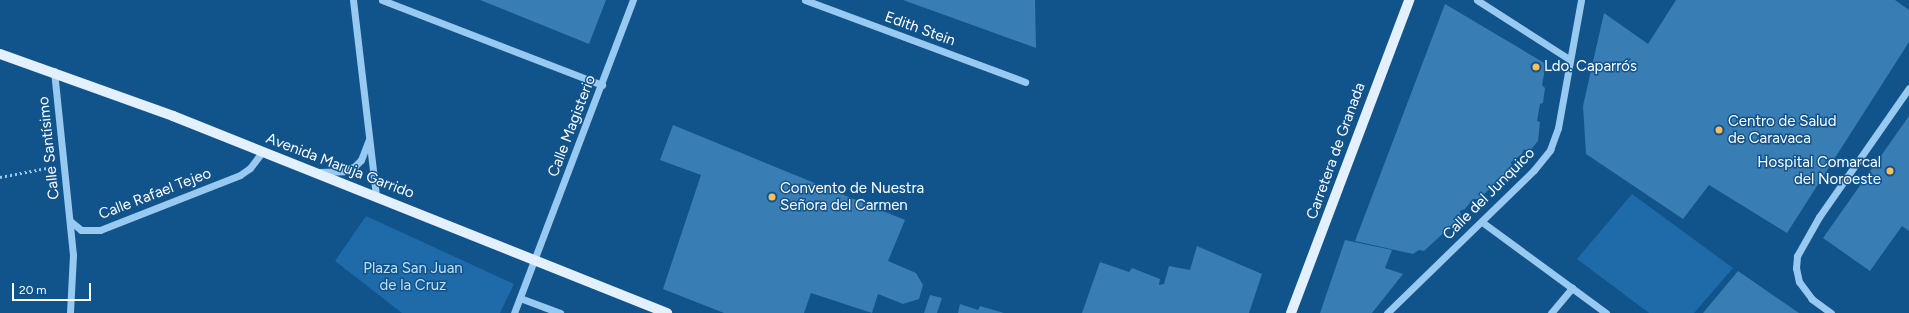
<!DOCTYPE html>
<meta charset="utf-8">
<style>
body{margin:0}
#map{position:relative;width:1909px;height:313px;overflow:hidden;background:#11538b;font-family:Figtree,sans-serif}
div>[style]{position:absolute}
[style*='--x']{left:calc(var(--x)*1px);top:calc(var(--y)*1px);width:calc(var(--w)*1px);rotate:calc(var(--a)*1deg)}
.green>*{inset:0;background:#1f6ba9}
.building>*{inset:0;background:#397db5}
.path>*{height:2.5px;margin-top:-1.25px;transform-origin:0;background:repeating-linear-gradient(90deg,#97c9f1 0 2px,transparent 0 5px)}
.minor>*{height:7px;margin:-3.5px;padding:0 3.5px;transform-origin:3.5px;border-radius:3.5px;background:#97c9f1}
.major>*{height:10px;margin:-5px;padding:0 5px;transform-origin:5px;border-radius:5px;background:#e2f0ff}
.dots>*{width:11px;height:11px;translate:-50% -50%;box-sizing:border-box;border:2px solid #11538b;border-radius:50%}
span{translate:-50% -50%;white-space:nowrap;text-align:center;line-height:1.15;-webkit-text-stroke:3px #11538b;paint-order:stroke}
.street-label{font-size:15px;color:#fff}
.poi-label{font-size:15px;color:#fff}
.left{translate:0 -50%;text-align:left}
.right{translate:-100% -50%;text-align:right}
.park-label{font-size:15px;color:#bee1fd}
.scale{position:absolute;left:12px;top:283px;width:79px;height:18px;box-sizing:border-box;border:2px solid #fff;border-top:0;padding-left:5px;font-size:12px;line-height:14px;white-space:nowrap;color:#fff;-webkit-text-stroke:3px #11538b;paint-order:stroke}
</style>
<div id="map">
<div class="green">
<i style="clip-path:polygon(1632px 194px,1733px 268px,1694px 313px,1649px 313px,1577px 259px)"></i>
<i style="clip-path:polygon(366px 216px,514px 284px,500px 313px,402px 313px,335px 261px)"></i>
</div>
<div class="building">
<i style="clip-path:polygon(480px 0,606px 0,589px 44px)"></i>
<i style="clip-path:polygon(903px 0,1035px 0,1036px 48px)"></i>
<i style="clip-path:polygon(1676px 0,1895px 0,1909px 10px,1909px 42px,1787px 233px,1709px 185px,1683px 219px,1586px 154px,1583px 106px,1604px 13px,1648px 44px)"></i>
<i style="clip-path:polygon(1445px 4px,1546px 64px,1542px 85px,1545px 88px,1543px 103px,1540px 104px,1537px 121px,1540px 122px,1538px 141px,1529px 152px,1524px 149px,1522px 154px,1511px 162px,1512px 167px,1479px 199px,1473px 199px,1465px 209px,1460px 211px,1461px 217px,1424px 251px,1419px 250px,1413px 254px,1355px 241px)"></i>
<i style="clip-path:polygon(1909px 116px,1909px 231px,1902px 226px,1870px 271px,1823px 238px)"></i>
<i style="clip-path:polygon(673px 125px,905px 220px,888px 261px,916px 273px,923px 285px,919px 299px,903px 304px,878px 294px,872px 313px,811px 293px,804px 313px,724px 313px,663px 289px,701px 175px,660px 160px)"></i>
<i style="clip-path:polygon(1345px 240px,1392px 250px,1385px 268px,1403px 274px,1372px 313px,1320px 313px)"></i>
<i style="clip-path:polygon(1197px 246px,1262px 274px,1249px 313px,1082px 313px,1100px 262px,1129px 272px,1132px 268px,1160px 279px,1159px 285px,1164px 284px,1169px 266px,1190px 270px)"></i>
<i style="clip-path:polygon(1738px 271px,1799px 313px,1703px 313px)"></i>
<i style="clip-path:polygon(930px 295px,942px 298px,937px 313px,924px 313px)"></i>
<i style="clip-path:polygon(960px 304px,978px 310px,980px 306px,1004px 313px,958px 313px)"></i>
</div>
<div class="path">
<i style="--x:0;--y:177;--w:48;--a:-10.8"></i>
</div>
<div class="minor">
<i style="--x:353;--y:0;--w:197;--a:83.3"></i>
<i style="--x:382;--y:0;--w:236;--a:21.1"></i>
<i style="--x:805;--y:0;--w:235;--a:20.4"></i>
<i style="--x:1477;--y:0;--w:109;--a:32.7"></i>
<i style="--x:54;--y:71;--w:185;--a:84.1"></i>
<i style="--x:73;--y:255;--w:58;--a:93"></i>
<i style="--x:319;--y:172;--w:25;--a:-2"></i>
<i style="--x:344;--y:171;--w:12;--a:-24"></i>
<i style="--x:355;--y:166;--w:8;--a:-45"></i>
<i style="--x:361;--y:160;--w:22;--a:-69"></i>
<i style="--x:70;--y:221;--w:14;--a:39"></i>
<i style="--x:81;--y:230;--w:19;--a:0"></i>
<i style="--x:100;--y:230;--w:150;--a:-21.4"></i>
<i style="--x:240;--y:175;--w:12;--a:-35"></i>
<i style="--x:250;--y:168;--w:20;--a:-53"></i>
<i style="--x:1482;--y:222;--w:154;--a:36.3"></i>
<i style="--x:520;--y:298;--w:43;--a:20.6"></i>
<i style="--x:514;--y:313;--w:335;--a:-69.2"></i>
<i style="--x:1387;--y:313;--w:205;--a:-44.2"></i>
<i style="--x:1534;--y:170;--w:26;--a:-51"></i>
<i style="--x:1550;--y:150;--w:23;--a:-70"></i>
<i style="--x:1558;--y:128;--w:130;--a:-79.8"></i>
<i style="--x:1551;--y:313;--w:33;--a:-50"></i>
<i style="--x:1831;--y:313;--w:24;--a:-144"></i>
<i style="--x:1812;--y:299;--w:21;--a:-127"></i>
<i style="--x:1799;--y:282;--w:14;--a:-102"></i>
<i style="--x:1796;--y:268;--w:12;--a:-85"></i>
<i style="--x:1797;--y:256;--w:45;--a:-60.6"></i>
<i style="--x:1819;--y:217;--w:157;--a:-55.1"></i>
</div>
<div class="major">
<i style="--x:0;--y:54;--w:184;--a:19.7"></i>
<i style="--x:173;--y:116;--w:532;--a:21.74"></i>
<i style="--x:1291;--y:313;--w:335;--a:-69.3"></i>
</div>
<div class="dots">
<i style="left:1536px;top:67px;background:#ffbe58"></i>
<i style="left:1719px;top:130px;background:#ffbe58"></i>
<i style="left:1890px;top:171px;background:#ffbe58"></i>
<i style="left:772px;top:197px;background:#ffbe58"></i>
</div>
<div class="street-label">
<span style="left:920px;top:29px;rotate:20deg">Edith Stein</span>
<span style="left:572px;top:126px;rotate:-69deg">Calle Magisterio</span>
<span style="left:49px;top:148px;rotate:-96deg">Calle Santísimo</span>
<span style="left:1336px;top:151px;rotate:-70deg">Carretera de Granada</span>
<span style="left:340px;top:166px;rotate:21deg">Avenida Maruja Garrido</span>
<span style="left:155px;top:194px;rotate:-21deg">Calle Rafael Tejeo</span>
<span style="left:1489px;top:194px;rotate:-45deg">Calle del Junquico</span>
</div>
<div class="poi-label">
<span class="left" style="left:1544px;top:67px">Ldo. Caparrós</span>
<span class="left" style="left:1728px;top:130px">Centro de Salud<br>de Caravaca</span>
<span class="right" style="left:1881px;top:171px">Hospital Comarcal<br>del Noroeste</span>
<span class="left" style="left:780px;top:197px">Convento de Nuestra<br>Señora del Carmen</span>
</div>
<div class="park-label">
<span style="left:413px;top:277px">Plaza San Juan<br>de la Cruz</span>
</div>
<div class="scale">20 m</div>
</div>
